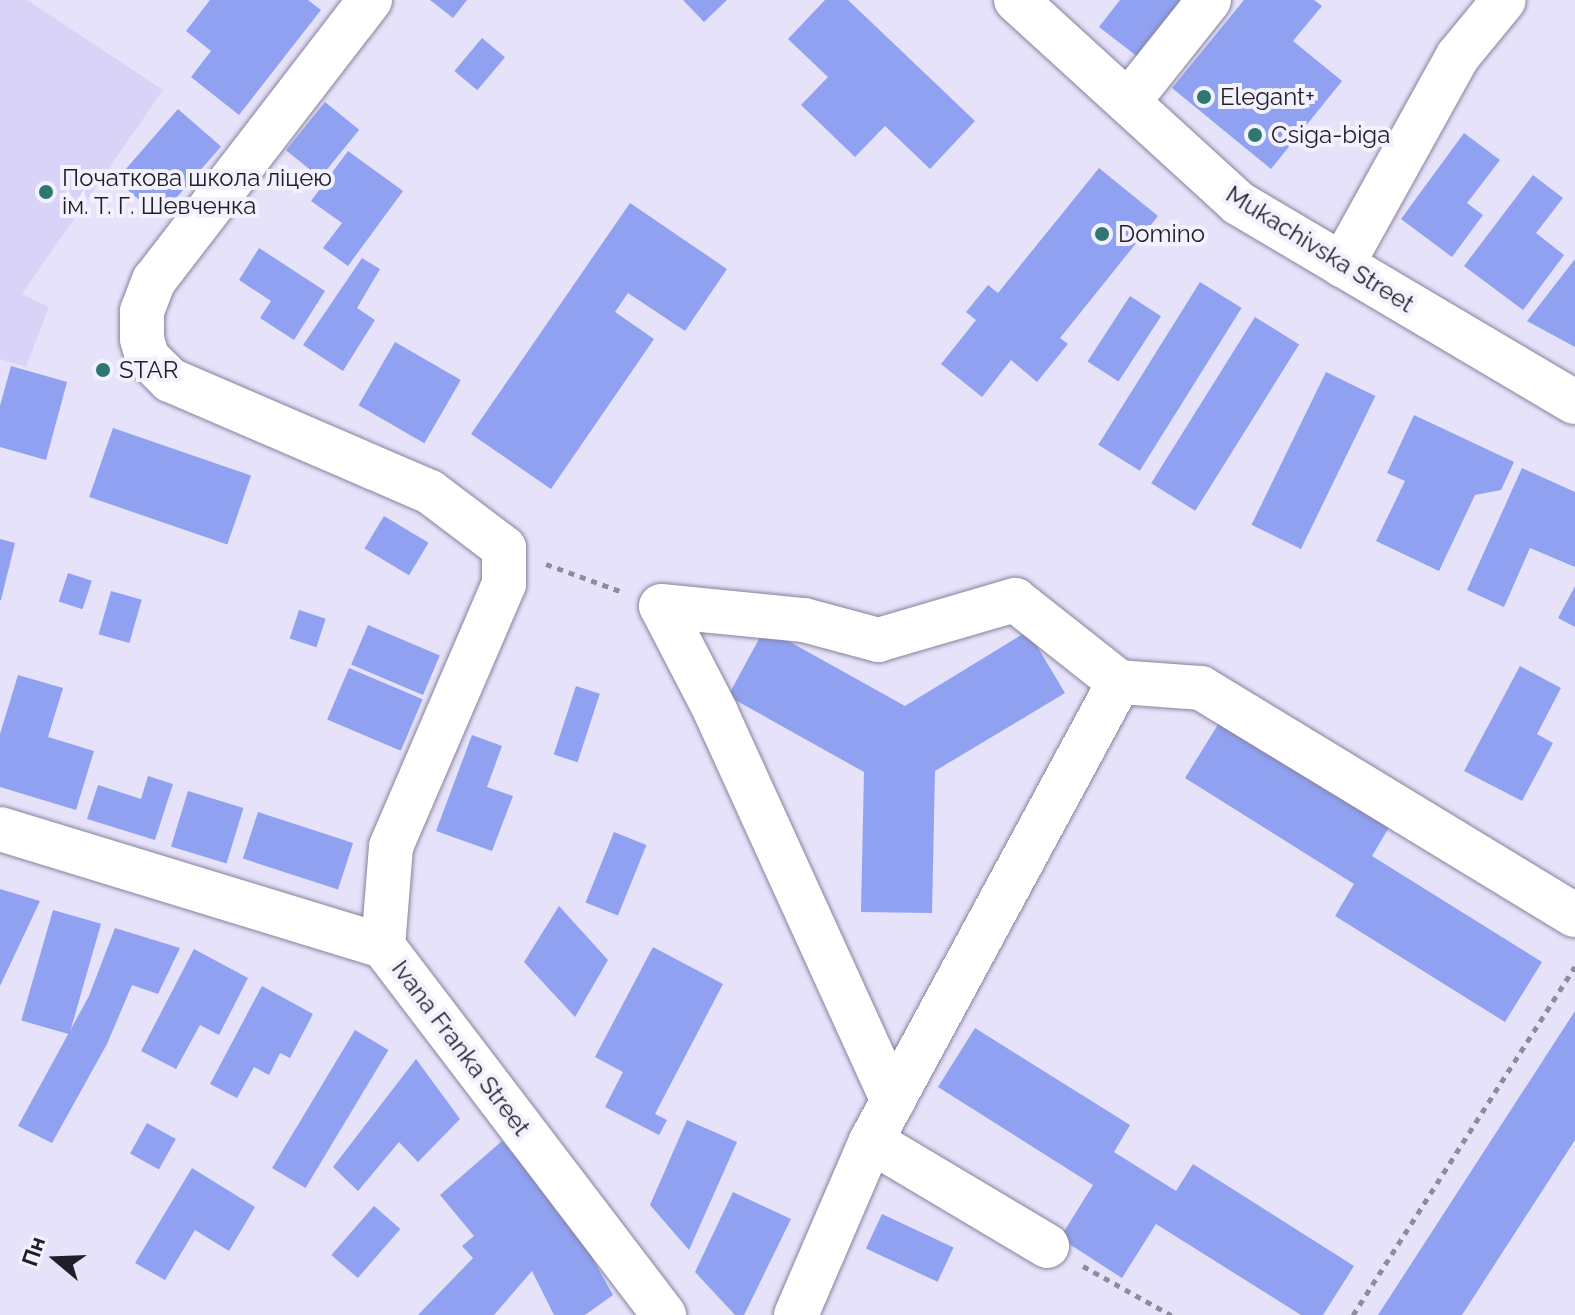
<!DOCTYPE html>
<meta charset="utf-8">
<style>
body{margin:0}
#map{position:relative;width:1575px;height:1315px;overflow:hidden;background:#e6e2fa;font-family:Raleway,sans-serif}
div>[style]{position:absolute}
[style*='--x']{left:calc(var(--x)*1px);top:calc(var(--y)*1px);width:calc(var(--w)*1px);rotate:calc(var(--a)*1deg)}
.built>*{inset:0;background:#dad3f8}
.building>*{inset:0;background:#8fa1f0;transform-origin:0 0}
.path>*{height:5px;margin-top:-2.5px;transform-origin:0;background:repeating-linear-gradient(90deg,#8e8b9d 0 6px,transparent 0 12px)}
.roads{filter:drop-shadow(0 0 2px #87829d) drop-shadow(0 0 2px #87829d)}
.minor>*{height:44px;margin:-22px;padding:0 22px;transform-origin:22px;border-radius:22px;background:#fff}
.highway>*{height:44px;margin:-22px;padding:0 22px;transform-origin:22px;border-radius:22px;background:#fff}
.dots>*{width:22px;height:22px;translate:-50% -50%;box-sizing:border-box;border:4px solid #f3f1fd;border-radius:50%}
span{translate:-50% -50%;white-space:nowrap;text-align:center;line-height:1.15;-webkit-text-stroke:8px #f3f1fd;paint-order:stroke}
.poi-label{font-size:24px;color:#211e29}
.left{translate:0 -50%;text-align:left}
.street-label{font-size:24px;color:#211e29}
.north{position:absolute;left:16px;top:1219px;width:80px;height:80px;-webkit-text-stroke:6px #f3f1fd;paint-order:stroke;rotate:289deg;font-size:22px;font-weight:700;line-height:32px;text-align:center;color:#211e29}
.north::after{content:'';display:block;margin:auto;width:28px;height:36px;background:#211e29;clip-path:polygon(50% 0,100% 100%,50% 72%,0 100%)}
</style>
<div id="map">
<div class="built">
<i style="clip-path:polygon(0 0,27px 0,163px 90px,22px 294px,49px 307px,26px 367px,0 359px)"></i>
</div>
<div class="building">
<i style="clip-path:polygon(210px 0,308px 0,321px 10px,239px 115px,191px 77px,211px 51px,186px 31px)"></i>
<i style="clip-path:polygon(430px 0,467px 0,453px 18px)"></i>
<i style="clip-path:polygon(683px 0,727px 0,704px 22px)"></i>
<i style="clip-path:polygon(825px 0,848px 0,975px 121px,930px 169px,885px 126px,855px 157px,801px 105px,828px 77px,788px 39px)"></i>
<i style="clip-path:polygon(1120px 0,1181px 0,1138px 57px,1099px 27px)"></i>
<i style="clip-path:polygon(1244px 0,1314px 0,1322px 6px,1293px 41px,1342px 81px,1271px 169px,1172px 88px)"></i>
<i style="left:482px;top:38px;width:30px;height:43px;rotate:40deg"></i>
<i style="left:325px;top:102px;width:44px;height:62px;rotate:39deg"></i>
<i style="left:178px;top:109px;width:57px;height:94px;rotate:41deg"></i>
<i style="clip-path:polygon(1464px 133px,1500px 160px,1467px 203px,1483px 215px,1452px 257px,1401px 219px)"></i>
<i style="clip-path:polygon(348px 151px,403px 191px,348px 266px,323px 248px,342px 223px,311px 201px)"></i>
<i style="clip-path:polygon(1099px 168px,1158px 216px,1060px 338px,1068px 344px,1037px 382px,1011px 360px,982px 397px,941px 364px,976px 320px,966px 312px,988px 285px,998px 293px)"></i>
<i style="clip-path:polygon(1533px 175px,1563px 198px,1536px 233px,1564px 255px,1523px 310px,1464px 266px)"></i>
<i style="clip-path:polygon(630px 203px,727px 269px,685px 331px,628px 293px,615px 312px,654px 339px,551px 489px,471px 434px)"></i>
<i style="clip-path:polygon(259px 248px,325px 291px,294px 340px,260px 318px,271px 301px,239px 280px)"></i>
<i style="clip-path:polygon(362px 258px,380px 269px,357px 308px,375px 320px,343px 371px,303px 345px)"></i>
<i style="clip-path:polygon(1575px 259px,1575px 347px,1527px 321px)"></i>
<i style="left:1200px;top:282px;width:49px;height:192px;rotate:32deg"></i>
<i style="left:1130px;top:296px;width:37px;height:78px;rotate:33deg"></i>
<i style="left:1255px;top:317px;width:52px;height:196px;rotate:32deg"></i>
<i style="left:395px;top:342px;width:76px;height:73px;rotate:30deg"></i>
<i style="clip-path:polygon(11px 366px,67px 382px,46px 460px,0 447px,0 406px)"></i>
<i style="left:1326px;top:372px;width:55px;height:170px;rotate:26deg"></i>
<i style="clip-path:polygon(1414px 415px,1514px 462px,1501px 490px,1475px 495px,1439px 571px,1376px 541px,1405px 481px,1387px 473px)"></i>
<i style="left:113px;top:428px;width:146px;height:73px;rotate:19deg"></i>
<i style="clip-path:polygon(1522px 468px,1575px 492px,1575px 567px,1530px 548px,1504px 607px,1467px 590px)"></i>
<i style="left:384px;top:516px;width:52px;height:38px;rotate:31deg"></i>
<i style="clip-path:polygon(0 539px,15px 543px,1px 600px,0 600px)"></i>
<i style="left:68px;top:573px;width:25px;height:30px;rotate:18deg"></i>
<i style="clip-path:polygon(1575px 586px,1575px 627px,1558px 618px)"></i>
<i style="left:111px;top:591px;width:32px;height:45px;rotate:16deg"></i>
<i style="left:299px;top:610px;width:28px;height:30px;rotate:18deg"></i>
<i style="left:368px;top:625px;width:78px;height:43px;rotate:23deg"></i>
<i style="clip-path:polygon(765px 628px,905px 706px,1028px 631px,1065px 693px,935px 771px,932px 913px,861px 912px,864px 772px,728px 696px)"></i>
<i style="clip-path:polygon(1520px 666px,1561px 688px,1537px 734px,1553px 743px,1522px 801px,1464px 771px)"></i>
<i style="left:349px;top:668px;width:80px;height:56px;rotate:23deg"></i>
<i style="clip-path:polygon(18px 675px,63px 688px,48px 737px,94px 751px,76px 810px,0 787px,0 734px)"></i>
<i style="left:576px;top:686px;width:25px;height:72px;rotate:18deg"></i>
<i style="clip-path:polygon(1222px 718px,1391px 824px,1372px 856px,1542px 962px,1505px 1022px,1335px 916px,1354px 884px,1185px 778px)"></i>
<i style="clip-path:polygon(472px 735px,502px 746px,487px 787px,513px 796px,492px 851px,436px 831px)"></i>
<i style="clip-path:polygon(148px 776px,173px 784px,155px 840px,87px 819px,98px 785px,141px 799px)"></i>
<i style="left:188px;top:791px;width:58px;height:58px;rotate:17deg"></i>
<i style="left:258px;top:812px;width:100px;height:49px;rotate:18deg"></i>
<i style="left:614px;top:832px;width:35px;height:76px;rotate:22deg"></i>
<i style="clip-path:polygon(0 889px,40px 901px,0 986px)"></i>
<i style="clip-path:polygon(559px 906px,608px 960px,575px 1017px,524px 962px)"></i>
<i style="left:53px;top:910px;width:50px;height:115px;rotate:16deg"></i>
<i style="clip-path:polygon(115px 928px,180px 948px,158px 994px,132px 985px,107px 1044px,52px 1143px,18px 1126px,89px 996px)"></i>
<i style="clip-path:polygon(653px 947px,723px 984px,655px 1114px,667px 1120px,659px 1135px,605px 1107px,623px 1072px,595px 1057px)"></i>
<i style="clip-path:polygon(194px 949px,248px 978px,219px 1035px,200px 1025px,176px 1069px,141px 1051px)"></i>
<i style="clip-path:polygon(262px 986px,313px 1014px,290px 1058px,280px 1053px,269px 1075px,254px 1067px,237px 1098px,210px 1084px)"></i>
<i style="clip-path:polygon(1575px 1011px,1575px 1140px,1462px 1315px,1378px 1315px)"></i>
<i style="clip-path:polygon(975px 1028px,1130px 1125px,1114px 1152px,1176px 1191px,1193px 1164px,1354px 1266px,1323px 1315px,1301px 1315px,1156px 1224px,1122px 1278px,1060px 1238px,1093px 1185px,938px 1087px)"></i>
<i style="left:355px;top:1030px;width:39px;height:161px;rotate:31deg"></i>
<i style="clip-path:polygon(416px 1059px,460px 1119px,418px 1162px,399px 1142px,358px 1191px,333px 1167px)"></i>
<i style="clip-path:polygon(687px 1120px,737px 1142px,689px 1250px,650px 1205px)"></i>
<i style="left:147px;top:1123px;width:33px;height:35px;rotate:29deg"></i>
<i style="clip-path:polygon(502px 1141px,539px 1182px,579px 1234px,613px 1295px,585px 1315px,554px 1315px,532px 1271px,494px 1315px,418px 1315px,473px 1258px,462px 1246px,474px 1236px,440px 1195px)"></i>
<i style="clip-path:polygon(192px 1168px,255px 1207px,229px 1251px,195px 1230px,165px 1280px,135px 1263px)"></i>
<i style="clip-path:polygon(733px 1192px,791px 1219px,744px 1315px,735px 1315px,695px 1272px)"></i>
<i style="left:374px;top:1206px;width:35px;height:65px;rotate:41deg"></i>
<i style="left:882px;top:1214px;width:79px;height:38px;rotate:25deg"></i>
</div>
<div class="path">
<i style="--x:546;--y:564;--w:82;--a:20"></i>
<i style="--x:1083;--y:1266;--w:101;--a:29.1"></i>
<i style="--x:1353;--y:1315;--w:413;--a:-57.5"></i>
</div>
<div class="roads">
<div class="minor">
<i style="--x:370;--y:0;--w:354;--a:127.6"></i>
<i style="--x:154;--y:280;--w:34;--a:111"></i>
<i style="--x:142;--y:312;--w:27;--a:90"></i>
<i style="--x:142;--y:339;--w:19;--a:74"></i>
<i style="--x:147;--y:357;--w:33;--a:45"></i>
<i style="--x:170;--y:380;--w:283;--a:23.3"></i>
<i style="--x:430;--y:492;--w:93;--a:37.1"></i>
<i style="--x:504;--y:548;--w:36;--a:90"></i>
<i style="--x:504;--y:584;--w:286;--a:113.3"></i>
<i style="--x:391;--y:847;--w:99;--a:94.6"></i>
<i style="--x:1128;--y:102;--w:130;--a:-51.5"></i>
<i style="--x:1342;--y:265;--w:239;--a:-61"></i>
<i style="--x:1458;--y:56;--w:72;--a:-50.6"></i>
<i style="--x:0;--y:829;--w:400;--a:17"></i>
<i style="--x:383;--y:946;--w:464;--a:52.7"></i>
<i style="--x:893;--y:1101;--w:427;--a:-114.5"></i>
<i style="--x:716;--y:712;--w:119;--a:-117.4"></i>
<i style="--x:661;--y:606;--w:144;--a:5.6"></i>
<i style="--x:804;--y:620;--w:77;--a:15.1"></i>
<i style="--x:878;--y:640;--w:143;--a:-16.3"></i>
<i style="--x:1015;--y:600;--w:132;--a:38.3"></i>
<i style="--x:871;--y:1141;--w:205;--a:30.8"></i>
<i style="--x:796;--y:1315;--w:189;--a:-66.7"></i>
<i style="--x:871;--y:1141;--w:522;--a:-61.62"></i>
<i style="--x:1119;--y:682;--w:82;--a:4.2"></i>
<i style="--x:1201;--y:688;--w:437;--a:31.3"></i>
</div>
<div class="highway">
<i style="--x:1016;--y:0;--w:301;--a:42.4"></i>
<i style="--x:1238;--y:203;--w:391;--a:30.6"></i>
</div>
</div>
<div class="dots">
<i style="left:1204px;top:97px;background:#2e7774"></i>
<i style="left:1255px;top:135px;background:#2e7774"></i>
<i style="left:46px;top:192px;background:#2e7774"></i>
<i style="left:1102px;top:234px;background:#2e7774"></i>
<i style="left:103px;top:370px;background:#2e7774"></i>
</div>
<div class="poi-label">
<span class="left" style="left:1220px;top:97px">Elegant+</span>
<span class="left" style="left:1271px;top:135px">Csiga-biga</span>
<span class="left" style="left:62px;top:192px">Початкова школа ліцею<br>ім. Т. Г. Шевченка</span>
<span class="left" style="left:1118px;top:234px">Domino</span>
<span class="left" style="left:119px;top:370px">STAR</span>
</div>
<div class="street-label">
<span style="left:1320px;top:249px;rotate:32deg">Mukachivska Street</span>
<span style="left:461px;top:1048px;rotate:53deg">Ivana Franka Street</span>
</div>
<div class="north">Пн</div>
</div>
